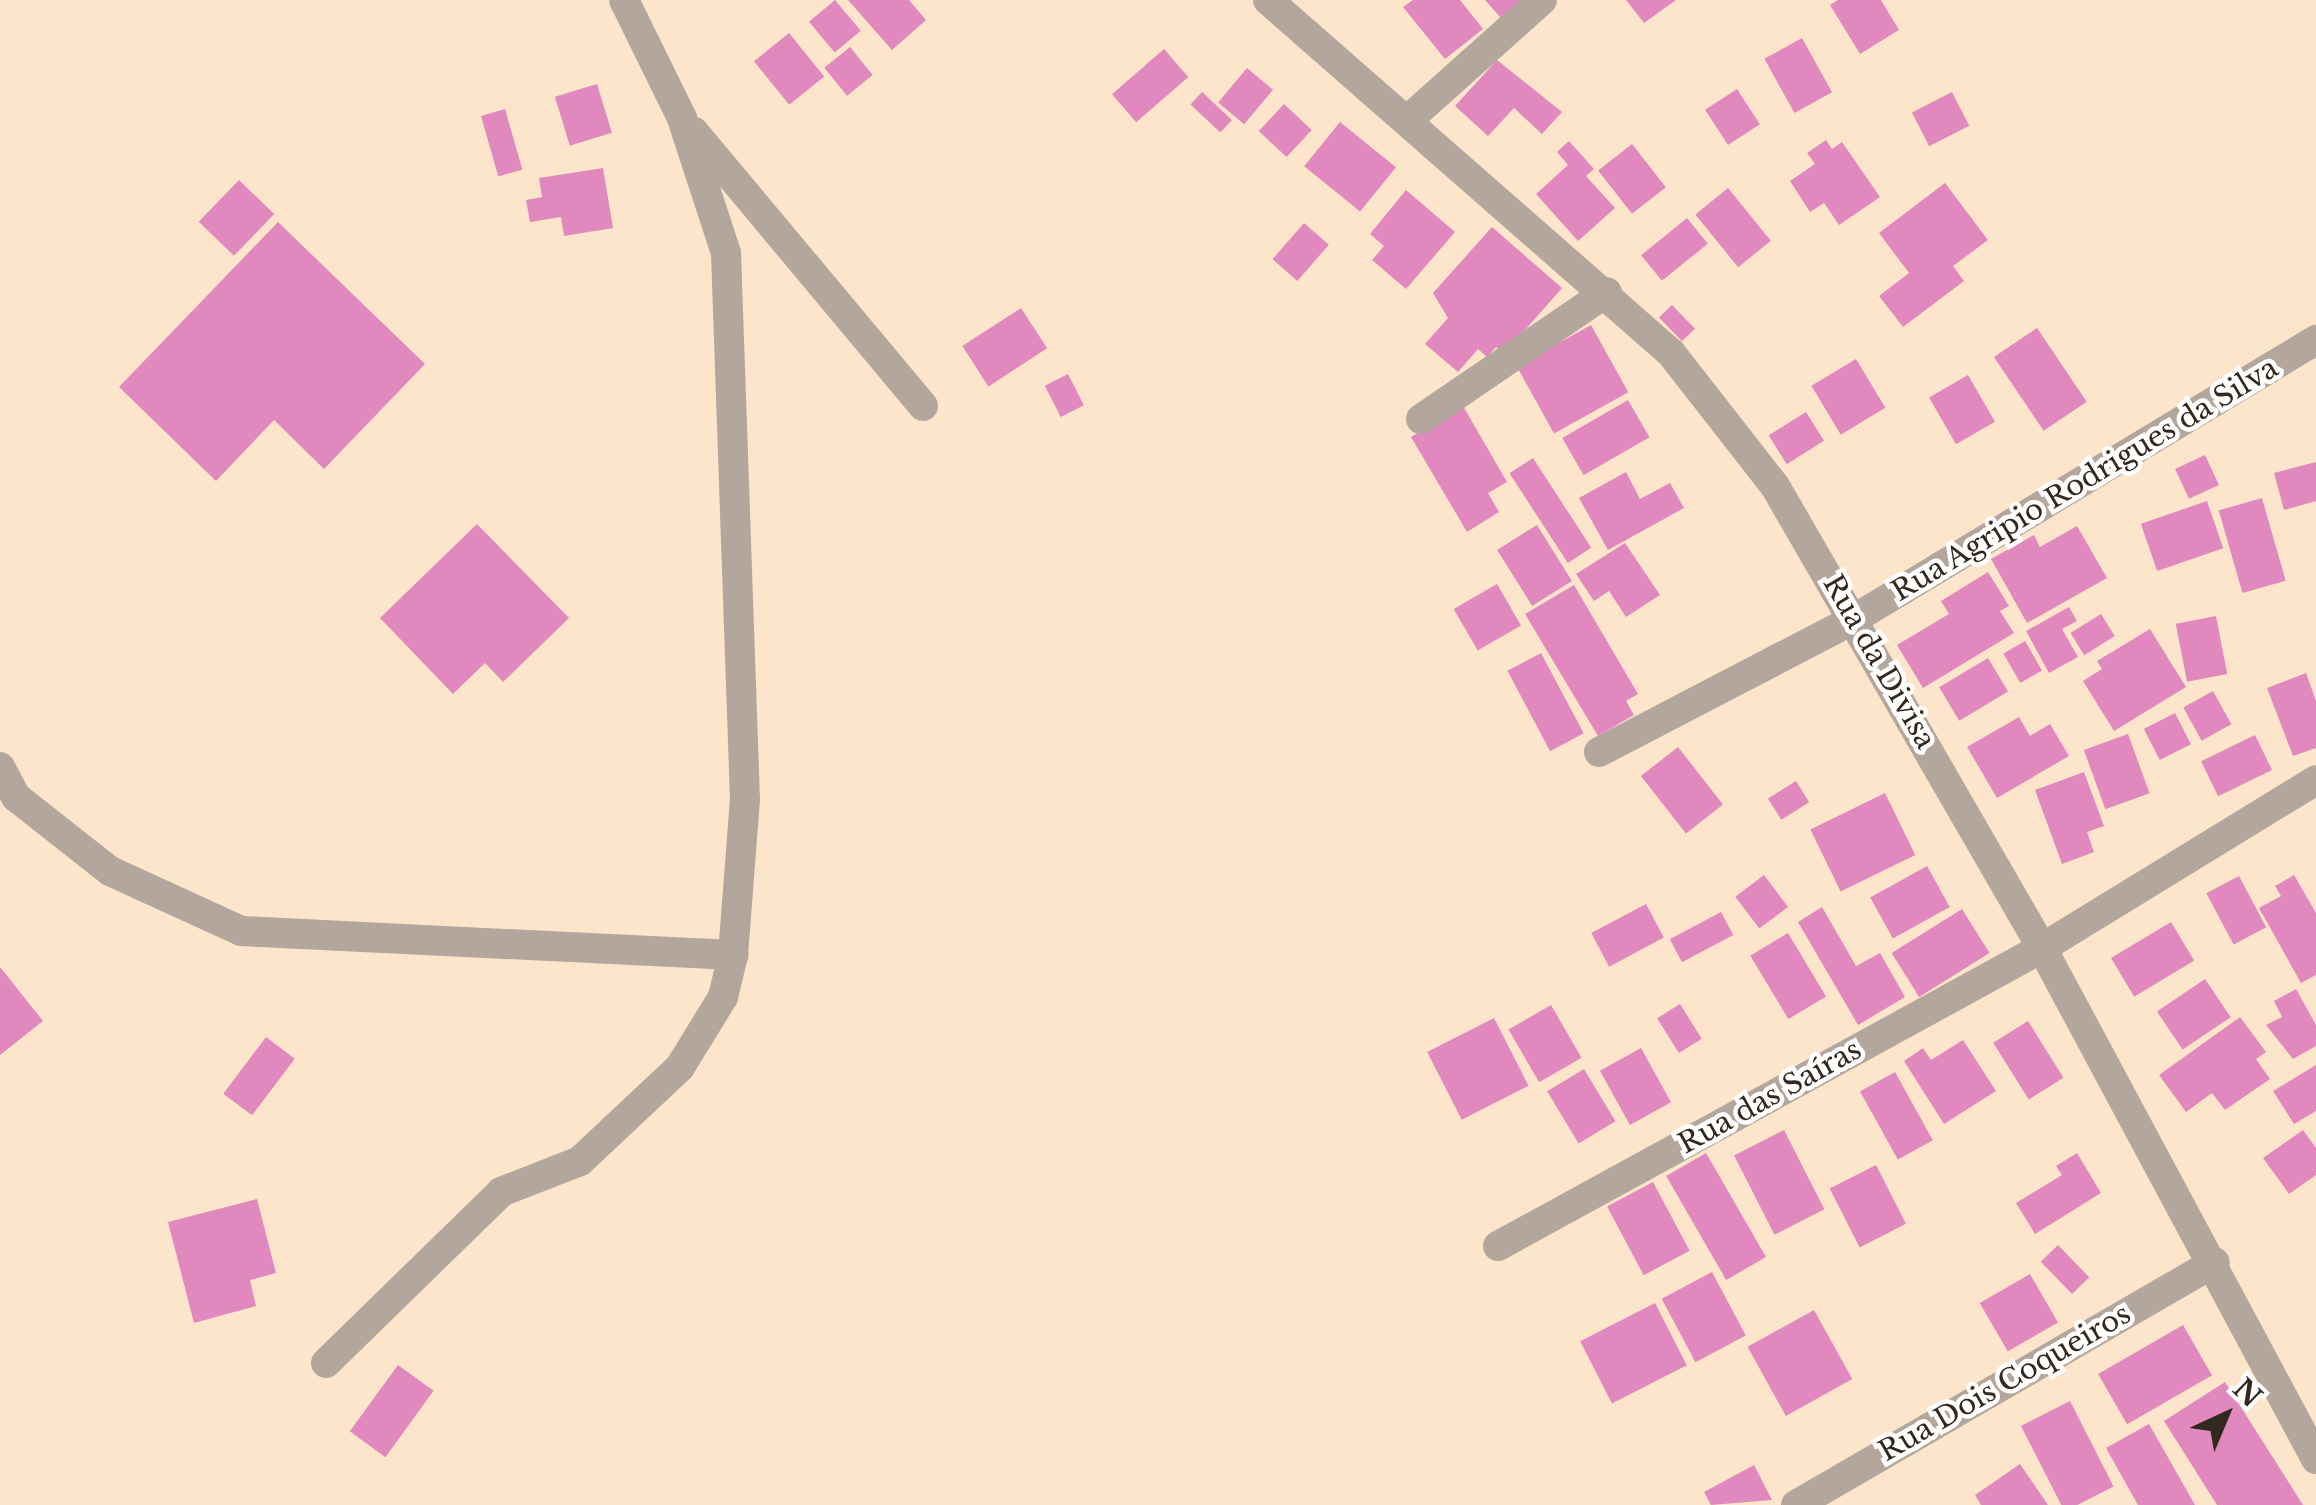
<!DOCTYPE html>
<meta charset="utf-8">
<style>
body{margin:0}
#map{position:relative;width:2316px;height:1505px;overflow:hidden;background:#fce5ca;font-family:"Libre Baskerville",serif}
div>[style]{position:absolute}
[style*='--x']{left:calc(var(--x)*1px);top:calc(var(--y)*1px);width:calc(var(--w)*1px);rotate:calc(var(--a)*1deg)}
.building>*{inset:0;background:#e189be;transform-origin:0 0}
.minor>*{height:30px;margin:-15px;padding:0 15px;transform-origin:15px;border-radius:15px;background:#b2a69d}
span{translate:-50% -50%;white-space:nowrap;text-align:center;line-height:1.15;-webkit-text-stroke:9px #fff;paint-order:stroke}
.street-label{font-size:28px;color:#31281e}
.north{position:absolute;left:2176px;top:1365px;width:100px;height:100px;-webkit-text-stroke:8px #fff;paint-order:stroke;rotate:44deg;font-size:28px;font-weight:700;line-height:40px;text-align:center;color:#31281e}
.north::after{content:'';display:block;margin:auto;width:35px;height:45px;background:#31281e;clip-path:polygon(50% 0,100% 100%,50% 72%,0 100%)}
</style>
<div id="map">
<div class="building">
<i style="left:835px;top:0;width:40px;height:34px;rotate:50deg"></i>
<i style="clip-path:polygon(848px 0,909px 0,926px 20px,892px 50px)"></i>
<i style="clip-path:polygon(1413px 0,1460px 0,1483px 29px,1445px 59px,1403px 7px)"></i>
<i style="clip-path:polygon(1485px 0,1522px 0,1501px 18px)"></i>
<i style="clip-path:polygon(1626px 0,1676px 0,1644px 23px)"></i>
<i style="clip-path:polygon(1838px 0,1881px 0,1899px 30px,1860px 54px,1830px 5px)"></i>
<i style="left:789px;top:33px;width:56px;height:45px;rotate:51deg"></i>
<i style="left:1802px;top:38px;width:62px;height:43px;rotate:61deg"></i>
<i style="left:850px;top:47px;width:36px;height:33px;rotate:51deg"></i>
<i style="left:1164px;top:49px;width:37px;height:69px;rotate:49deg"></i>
<i style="clip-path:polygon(1497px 60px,1562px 112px,1542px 134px,1514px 108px,1488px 136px,1455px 106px)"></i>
<i style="left:1247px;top:68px;width:34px;height:45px;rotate:40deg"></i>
<i style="left:597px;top:84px;width:51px;height:44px;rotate:73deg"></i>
<i style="left:1737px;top:89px;width:42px;height:38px;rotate:57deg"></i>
<i style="left:1202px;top:92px;width:41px;height:17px;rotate:43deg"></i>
<i style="left:1952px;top:92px;width:38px;height:45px;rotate:63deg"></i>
<i style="left:1284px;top:104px;width:38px;height:37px;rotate:43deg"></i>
<i style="left:505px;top:109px;width:63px;height:25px;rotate:74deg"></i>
<i style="left:1340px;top:122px;width:72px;height:57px;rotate:39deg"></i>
<i style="clip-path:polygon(1826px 140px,1832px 149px,1842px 142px,1880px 197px,1839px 225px,1824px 203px,1810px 212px,1790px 181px,1815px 164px,1807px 153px)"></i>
<i style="clip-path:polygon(1569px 141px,1594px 169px,1586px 176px,1615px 208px,1578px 241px,1536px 194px,1568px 165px,1557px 152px)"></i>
<i style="left:1632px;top:144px;width:55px;height:43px;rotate:52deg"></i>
<i style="clip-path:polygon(603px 168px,613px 228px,564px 236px,561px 217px,530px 222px,526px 200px,542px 197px,539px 178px)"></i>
<i style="left:239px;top:180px;width:49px;height:58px;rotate:44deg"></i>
<i style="clip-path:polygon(1945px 183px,1988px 240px,1953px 266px,1964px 281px,1903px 327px,1879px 296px,1909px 273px,1879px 233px)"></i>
<i style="left:1728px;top:188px;width:68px;height:42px;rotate:51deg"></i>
<i style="clip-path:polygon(1406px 190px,1455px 232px,1406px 289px,1372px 260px,1384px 246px,1370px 234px)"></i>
<i style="left:1687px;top:218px;width:33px;height:59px;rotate:51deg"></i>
<i style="clip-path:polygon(278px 222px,425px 364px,324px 469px,274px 420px,216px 481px,119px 387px)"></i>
<i style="left:1304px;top:223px;width:33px;height:48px;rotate:41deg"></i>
<i style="clip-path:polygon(1492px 227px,1562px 288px,1504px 354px,1496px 347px,1487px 357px,1478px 349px,1458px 372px,1425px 344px,1448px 318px,1433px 293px)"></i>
<i style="left:1672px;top:305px;width:33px;height:18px;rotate:46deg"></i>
<i style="left:1021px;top:308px;width:48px;height:70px;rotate:57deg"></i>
<i style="left:1591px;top:325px;width:77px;height:85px;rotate:61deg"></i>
<i style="left:2037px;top:328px;width:89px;height:52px;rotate:56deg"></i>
<i style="left:1856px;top:359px;width:57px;height:52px;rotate:59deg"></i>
<i style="left:1068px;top:374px;width:35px;height:26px;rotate:63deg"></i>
<i style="left:1968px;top:375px;width:54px;height:45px;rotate:60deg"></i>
<i style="left:1628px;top:400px;width:43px;height:76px;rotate:60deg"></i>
<i style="clip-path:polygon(1463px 406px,1507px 482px,1488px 493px,1499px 512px,1467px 532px,1411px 437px)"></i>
<i style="left:1806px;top:412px;width:34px;height:44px;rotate:58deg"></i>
<i style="left:2205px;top:455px;width:33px;height:33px;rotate:65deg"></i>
<i style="left:1533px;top:458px;width:107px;height:28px;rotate:57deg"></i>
<i style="clip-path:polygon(2316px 462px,2316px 501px,2284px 510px,2274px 473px)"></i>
<i style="clip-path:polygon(1626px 472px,1640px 499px,1670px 483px,1684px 508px,1608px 550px,1579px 498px)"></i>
<i style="left:2262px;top:498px;width:86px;height:45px;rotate:74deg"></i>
<i style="left:2207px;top:501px;width:50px;height:70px;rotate:71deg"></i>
<i style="clip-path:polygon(477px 524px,569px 618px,503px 682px,485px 663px,453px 694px,380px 618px)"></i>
<i style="left:1537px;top:525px;width:66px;height:47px;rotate:58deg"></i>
<i style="clip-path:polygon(2077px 526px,2107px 578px,2027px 623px,1991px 559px,2034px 535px,2040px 547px)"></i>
<i style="clip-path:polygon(1625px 543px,1660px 595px,1626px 617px,1609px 591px,1594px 601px,1576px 574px)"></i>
<i style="clip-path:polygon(1988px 572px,2009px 606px,2000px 611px,2014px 633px,1923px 688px,1897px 645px,1949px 614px,1941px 601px)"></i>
<i style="left:1497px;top:584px;width:48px;height:50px;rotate:60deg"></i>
<i style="clip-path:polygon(1574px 585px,1638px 694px,1626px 701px,1634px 715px,1598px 736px,1525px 614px)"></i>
<i style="clip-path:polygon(2069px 607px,2077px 621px,2062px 629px,2078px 657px,2049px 673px,2026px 631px)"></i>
<i style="left:2101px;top:614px;width:26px;height:36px;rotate:58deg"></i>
<i style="left:2216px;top:616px;width:59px;height:41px;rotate:79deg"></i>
<i style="clip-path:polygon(2150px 629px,2186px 687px,2114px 731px,2083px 681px,2102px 669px,2097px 661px)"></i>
<i style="left:2025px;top:641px;width:34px;height:25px;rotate:60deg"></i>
<i style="left:1541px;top:653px;width:91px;height:38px;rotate:62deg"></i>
<i style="left:1988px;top:658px;width:39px;height:57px;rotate:59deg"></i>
<i style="clip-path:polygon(2306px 673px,2316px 701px,2316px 748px,2293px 756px,2267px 688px)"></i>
<i style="left:2213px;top:691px;width:38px;height:34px;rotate:61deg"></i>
<i style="left:2175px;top:713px;width:35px;height:35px;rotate:63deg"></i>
<i style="clip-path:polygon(2019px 717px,2030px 736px,2050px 724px,2069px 756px,1997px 798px,1967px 747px)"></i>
<i style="left:2128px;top:734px;width:63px;height:47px;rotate:70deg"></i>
<i style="left:2255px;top:735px;width:39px;height:60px;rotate:64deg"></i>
<i style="left:1678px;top:747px;width:73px;height:47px;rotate:52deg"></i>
<i style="clip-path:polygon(2084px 772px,2104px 826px,2087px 832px,2094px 852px,2062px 864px,2035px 790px)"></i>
<i style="left:1796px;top:781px;width:25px;height:33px;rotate:58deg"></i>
<i style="left:1885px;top:793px;width:69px;height:83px;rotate:64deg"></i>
<i style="left:1927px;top:866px;width:47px;height:65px;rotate:61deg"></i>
<i style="left:1764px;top:875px;width:40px;height:36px;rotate:53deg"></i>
<i style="clip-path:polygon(2294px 875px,2316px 913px,2316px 975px,2301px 983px,2259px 908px,2281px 896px,2275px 886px)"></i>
<i style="left:2239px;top:876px;width:58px;height:37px;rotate:62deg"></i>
<i style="left:1646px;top:904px;width:38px;height:62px;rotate:62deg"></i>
<i style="clip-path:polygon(1822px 907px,1856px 966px,1880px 953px,1905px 997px,1858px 1025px,1798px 922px)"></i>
<i style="left:1962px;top:909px;width:52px;height:83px;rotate:58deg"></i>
<i style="left:1721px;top:912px;width:26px;height:58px;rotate:62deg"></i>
<i style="left:2171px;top:922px;width:45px;height:70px;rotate:59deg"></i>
<i style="left:1788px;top:933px;width:74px;height:44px;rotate:59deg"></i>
<i style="clip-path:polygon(0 967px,43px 1021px,0 1055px)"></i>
<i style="left:2205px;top:979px;width:46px;height:58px;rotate:56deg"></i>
<i style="clip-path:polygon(2296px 989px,2316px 1025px,2316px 1046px,2293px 1059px,2266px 1025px,2282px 1017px,2274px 1001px)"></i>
<i style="left:1680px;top:1004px;width:41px;height:27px;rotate:58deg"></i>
<i style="left:1551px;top:1005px;width:61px;height:49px;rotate:60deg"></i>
<i style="clip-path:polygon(2240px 1017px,2266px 1052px,2256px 1059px,2270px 1079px,2225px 1110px,2212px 1093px,2186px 1112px,2159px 1075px)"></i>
<i style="left:1494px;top:1018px;width:76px;height:75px;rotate:63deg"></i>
<i style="left:2028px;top:1021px;width:67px;height:41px;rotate:58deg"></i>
<i style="left:266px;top:1037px;width:36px;height:71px;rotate:37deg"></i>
<i style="clip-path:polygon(1963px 1040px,1996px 1091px,1944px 1124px,1904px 1061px,1923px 1048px,1931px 1060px)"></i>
<i style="left:1641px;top:1048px;width:62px;height:47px;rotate:61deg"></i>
<i style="clip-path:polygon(2316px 1065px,2316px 1111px,2294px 1124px,2273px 1091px)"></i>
<i style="left:1584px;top:1069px;width:61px;height:43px;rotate:59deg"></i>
<i style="left:1895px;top:1072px;width:78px;height:40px;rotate:61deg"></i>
<i style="left:1784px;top:1130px;width:89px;height:56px;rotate:63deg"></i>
<i style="clip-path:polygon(2303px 1130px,2316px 1148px,2316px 1175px,2289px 1194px,2263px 1158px)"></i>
<i style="left:1706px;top:1153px;width:120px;height:46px;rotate:60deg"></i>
<i style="clip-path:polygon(2077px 1153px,2101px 1193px,2035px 1234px,2016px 1203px,2062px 1175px,2056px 1166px)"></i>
<i style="left:1876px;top:1165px;width:66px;height:52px;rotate:63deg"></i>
<i style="left:1653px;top:1182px;width:78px;height:52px;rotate:62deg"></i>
<i style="clip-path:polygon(257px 1199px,276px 1273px,250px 1280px,256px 1306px,194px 1323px,168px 1222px)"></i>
<i style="left:2058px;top:1245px;width:45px;height:24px;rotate:46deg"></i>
<i style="left:1712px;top:1272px;width:72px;height:57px;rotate:62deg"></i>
<i style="left:2030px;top:1274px;width:56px;height:58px;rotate:60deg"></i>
<i style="left:1655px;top:1303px;width:70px;height:84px;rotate:63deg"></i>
<i style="left:1814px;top:1310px;width:79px;height:76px;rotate:61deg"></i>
<i style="left:2183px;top:1325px;width:58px;height:98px;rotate:60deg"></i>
<i style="left:398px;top:1365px;width:44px;height:82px;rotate:36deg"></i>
<i style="clip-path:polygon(2225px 1382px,2303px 1505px,2217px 1505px,2164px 1421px)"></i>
<i style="left:2070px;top:1401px;width:96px;height:55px;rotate:63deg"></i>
<i style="clip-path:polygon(2149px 1424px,2195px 1505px,2138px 1505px,2106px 1448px)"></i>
<i style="clip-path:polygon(2020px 1464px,2048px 1505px,1981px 1505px,1975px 1495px)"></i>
<i style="clip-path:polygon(1754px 1465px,1772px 1500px,1711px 1505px,1704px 1492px)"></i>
</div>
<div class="minor">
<i style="--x:1268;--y:0;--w:536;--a:41.22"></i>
<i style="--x:1671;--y:353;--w:169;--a:52"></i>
<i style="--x:1775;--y:486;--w:534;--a:59.98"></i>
<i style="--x:2042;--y:948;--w:580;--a:61.8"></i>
<i style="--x:1410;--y:118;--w:177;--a:-41.8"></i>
<i style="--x:694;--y:132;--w:357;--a:50.1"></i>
<i style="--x:1421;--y:419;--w:225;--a:-34.3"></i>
<i style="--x:1599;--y:752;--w:288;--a:-27.5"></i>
<i style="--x:1854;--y:619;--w:540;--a:-31.13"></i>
<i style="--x:0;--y:767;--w:34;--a:62"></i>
<i style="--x:16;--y:797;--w:120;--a:38.2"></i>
<i style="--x:110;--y:871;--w:144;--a:24.6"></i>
<i style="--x:241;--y:931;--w:493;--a:2.8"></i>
<i style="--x:1498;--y:1246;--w:620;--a:-28.71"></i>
<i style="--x:2042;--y:948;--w:321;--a:-31.5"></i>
<i style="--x:326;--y:1363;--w:245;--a:-44.3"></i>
<i style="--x:501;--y:1192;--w:85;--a:-21.4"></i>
<i style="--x:580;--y:1161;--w:137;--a:-43.2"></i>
<i style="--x:680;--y:1067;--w:82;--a:-58.4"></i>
<i style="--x:723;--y:997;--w:43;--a:-76.6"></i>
<i style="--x:733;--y:955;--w:155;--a:-85.6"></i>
<i style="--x:745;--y:800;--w:547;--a:-91.99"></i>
<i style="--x:726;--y:253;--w:142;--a:-108.1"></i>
<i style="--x:682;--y:118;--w:131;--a:-116.2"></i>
<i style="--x:1796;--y:1505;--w:484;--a:-30.1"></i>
</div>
<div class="street-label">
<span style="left:2085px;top:480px;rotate:-31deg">Rua Agripio Rodrigues da Silva</span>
<span style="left:1879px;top:662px;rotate:60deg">Rua da Divisa</span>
<span style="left:1770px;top:1097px;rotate:-29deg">Rua das Saíras</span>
<span style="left:2005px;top:1383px;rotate:-30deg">Rua Dois Coqueiros</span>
</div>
<div class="north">N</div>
</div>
